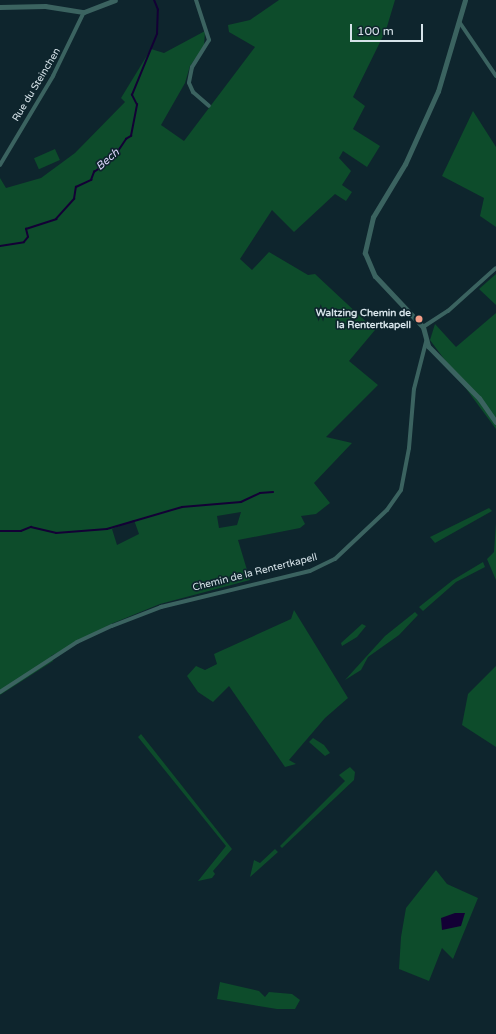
<!DOCTYPE html>
<style>
body{margin:0}
#map{position:relative;width:496px;height:1034px;overflow:hidden;background:#0e252d;font-family:"Varela Round",sans-serif}
div>[style]{position:absolute}
[style*='--x']{left:calc(var(--x)*1px);top:calc(var(--y)*1px);width:calc(var(--w)*1px);rotate:calc(var(--a)*1deg)}
.green>*{inset:0;background:#0d4c2b;transform-origin:0 0}
.water>*{inset:0;background:#130035}
.stream>*{height:1.5px;margin:-0.75px;padding:0 0.75px;transform-origin:0.75px;border-radius:0.75px;background:#130035}
.minor>*{height:4px;margin:-2px;padding:0 2px;transform-origin:2px;border-radius:2px;background:#3b6360}
.tertiary>*{height:5px;margin:-2.5px;padding:0 2.5px;transform-origin:2.5px;border-radius:2.5px;background:#3b6360}
.dots>*{width:11px;height:11px;translate:-50% -50%;box-sizing:border-box;border:2px solid #0e252d;border-radius:50%}
span{translate:-50% -50%;white-space:nowrap;text-align:center;line-height:1.15;-webkit-text-stroke:3.5px #0e252d;paint-order:stroke}
.street-label{font-size:10px;color:#d6e3e9}
.poi-label{font-size:10px;color:#d6e3e9;font-weight:700}
.right{translate:-100% -50%;text-align:right}
.water-label{font-size:11px;color:#d9d3f9;font-style:italic}
.scale{position:absolute;left:350px;top:24px;width:73px;height:18px;box-sizing:border-box;border:2px solid #d6e3e9;border-top:0;padding-left:5px;font-size:12px;line-height:14px;white-space:nowrap;color:#d6e3e9;-webkit-text-stroke:3px #0e252d;paint-order:stroke}
</style>
<div id="map">
<div class="green">
<i style="clip-path:polygon(evenodd,279px 0,395px 0,386px 30px,353px 97px,365px 106px,353px 129px,380px 146px,367px 167px,343px 151px,339px 158px,351px 171px,342px 185px,352px 192px,346px 201px,335px 194px,294px 232px,272px 210px,240px 259px,252px 270px,269px 252px,308px 275px,315px 274px,375px 330px,349px 361px,378px 385px,326px 437px,352px 443px,314px 483px,330px 503px,316px 514px,301px 516px,305px 524px,300px 528px,238px 540px,250px 580px,160px 604px,111px 624px,51px 656px,53px 661px,0 695px,0 178px,6px 188px,41px 178px,75px 153px,125px 102px,121px 98px,151px 49px,164px 53px,205px 31px,204px 47px,190px 66px,185px 83px,161px 125px,184px 141px,255px 47px,229px 32px,228px 25px,250px 20px,279px 0,241px 512px,237px 525px,219px 528px,217px 516px,241px 512px,279px 0,134px 520px,139px 534px,117px 545px,112px 529px,134px 520px)"></i>
<i style="clip-path:polygon(473px 111px,496px 147px,496px 227px,480px 216px,484px 198px,442px 176px)"></i>
<i style="left:55px;top:149px;width:12px;height:23px;rotate:66deg"></i>
<i style="clip-path:polygon(496px 274px,496px 305px,479px 289px)"></i>
<i style="clip-path:polygon(496px 313px,496px 429px,430px 340px,435px 324px,456px 347px)"></i>
<i style="clip-path:polygon(489px 508px,492px 511px,435px 543px,430px 537px)"></i>
<i style="clip-path:polygon(496px 523px,496px 580px,487px 559px,494px 552px)"></i>
<i style="clip-path:polygon(483px 562px,485px 567px,456px 582px,423px 611px,419px 607px,453px 580px)"></i>
<i style="clip-path:polygon(294px 610px,348px 698px,325px 718px,289px 760px,296px 764px,285px 767px,229px 686px,213px 702px,198px 692px,187px 676px,196px 666px,205px 670px,217px 664px,214px 654px,291px 619px)"></i>
<i style="clip-path:polygon(415px 612px,418px 615px,399px 635px,368px 657px,361px 670px,345px 680px,385px 636px)"></i>
<i style="clip-path:polygon(362px 624px,366px 626px,357px 637px,342px 646px,341px 643px)"></i>
<i style="clip-path:polygon(496px 666px,496px 747px,462px 725px,468px 694px)"></i>
<i style="clip-path:polygon(141px 734px,232px 849px,213px 871px,215px 874px,212px 878px,198px 881px,226px 846px,138px 737px)"></i>
<i style="clip-path:polygon(313px 738px,324px 745px,330px 753px,325px 756px,309px 742px)"></i>
<i style="clip-path:polygon(350px 767px,355px 772px,354px 780px,282px 848px,280px 846px,345px 781px,339px 775px)"></i>
<i style="clip-path:polygon(275px 849px,278px 852px,250px 877px,254px 860px,260px 863px)"></i>
<i style="clip-path:polygon(436px 870px,447px 884px,478px 898px,453px 959px,442px 948px,429px 981px,399px 969px,401px 937px,406px 908px)"></i>
<i style="clip-path:polygon(220px 982px,259px 991px,265px 997px,269px 992px,292px 994px,300px 1000px,295px 1009px,277px 1009px,217px 999px)"></i>
</div>
<div class="water">
<i style="clip-path:polygon(455px 913px,465px 913px,461px 926px,442px 930px,441px 918px)"></i>
</div>
<div class="stream">
<i style="--x:0;--y:246;--w:24;--a:-9"></i>
<i style="--x:24;--y:242;--w:6;--a:-51"></i>
<i style="--x:28;--y:237;--w:8;--a:-104"></i>
<i style="--x:26;--y:229;--w:32;--a:-18"></i>
<i style="--x:56;--y:219;--w:27;--a:-48"></i>
<i style="--x:74;--y:199;--w:12;--a:-81"></i>
<i style="--x:76;--y:187;--w:17;--a:-25"></i>
<i style="--x:91;--y:180;--w:9;--a:-69"></i>
<i style="--x:94;--y:172;--w:22;--a:-34"></i>
<i style="--x:112;--y:160;--w:25;--a:-56"></i>
<i style="--x:126;--y:139;--w:6;--a:-31"></i>
<i style="--x:131;--y:136;--w:32;--a:-79"></i>
<i style="--x:137;--y:105;--w:11;--a:-117"></i>
<i style="--x:132;--y:95;--w:66;--a:-67.7"></i>
<i style="--x:157;--y:34;--w:24;--a:-88"></i>
<i style="--x:158;--y:10;--w:11;--a:-112"></i>
<i style="--x:0;--y:531;--w:21;--a:0"></i>
<i style="--x:21;--y:531;--w:11;--a:-22"></i>
<i style="--x:31;--y:527;--w:26;--a:13"></i>
<i style="--x:56;--y:533;--w:51;--a:-4.5"></i>
<i style="--x:107;--y:529;--w:78;--a:-16.3"></i>
<i style="--x:182;--y:507;--w:59;--a:-4.8"></i>
<i style="--x:241;--y:502;--w:21;--a:-25"></i>
<i style="--x:260;--y:493;--w:13;--a:-4"></i>
</div>
<div class="minor">
<i style="--x:196;--y:0;--w:42;--a:72"></i>
<i style="--x:209;--y:40;--w:32;--a:122"></i>
<i style="--x:192;--y:67;--w:16;--a:101"></i>
<i style="--x:189;--y:83;--w:10;--a:66"></i>
<i style="--x:193;--y:92;--w:21;--a:41"></i>
<i style="--x:460;--y:23;--w:64;--a:55.8"></i>
<i style="--x:0;--y:165;--w:104;--a:-59.2"></i>
<i style="--x:53;--y:76;--w:71;--a:-64.2"></i>
<i style="--x:423;--y:327;--w:30;--a:-33"></i>
<i style="--x:448;--y:311;--w:64;--a:-41.9"></i>
<i style="--x:0;--y:692;--w:92;--a:-33"></i>
<i style="--x:77;--y:642;--w:38;--a:-25"></i>
<i style="--x:112;--y:626;--w:53;--a:-21.2"></i>
<i style="--x:161;--y:607;--w:153;--a:-13.6"></i>
<i style="--x:310;--y:571;--w:28;--a:-26"></i>
<i style="--x:335;--y:559;--w:71;--a:-43.3"></i>
<i style="--x:387;--y:510;--w:24;--a:-55"></i>
<i style="--x:401;--y:490;--w:43;--a:-79.2"></i>
<i style="--x:409;--y:448;--w:59;--a:-85.2"></i>
<i style="--x:414;--y:389;--w:49;--a:-75.7"></i>
</div>
<div class="tertiary">
<i style="--x:465;--y:0;--w:95;--a:106.5"></i>
<i style="--x:438;--y:91;--w:80;--a:114.3"></i>
<i style="--x:405;--y:164;--w:62;--a:121.1"></i>
<i style="--x:373;--y:217;--w:37;--a:103"></i>
<i style="--x:365;--y:253;--w:25;--a:67"></i>
<i style="--x:375;--y:276;--w:70;--a:46.7"></i>
<i style="--x:423;--y:327;--w:20;--a:75"></i>
<i style="--x:428;--y:346;--w:73;--a:45.6"></i>
<i style="--x:479;--y:398;--w:29;--a:55"></i>
<i style="--x:0;--y:7;--w:45;--a:-1.3"></i>
<i style="--x:45;--y:6;--w:39;--a:9"></i>
<i style="--x:84;--y:12;--w:33;--a:-21"></i>
</div>
<div class="dots">
<i style="left:419px;top:319px;background:#f49e88"></i>
</div>
<div class="street-label">
<span style="left:37px;top:85px;rotate:-59deg">Rue du Steinchen</span>
<span style="left:255px;top:573px;rotate:-14deg">Chemin de la Rentertkapell</span>
</div>
<div class="poi-label">
<span class="right" style="left:411px;top:319px">Waltzing Chemin de<br>la Rentertkapell</span>
</div>
<div class="water-label">
<span style="left:108px;top:160px;rotate:-41deg">Bech</span>
</div>
<div class="scale">100 m</div>
</div>
